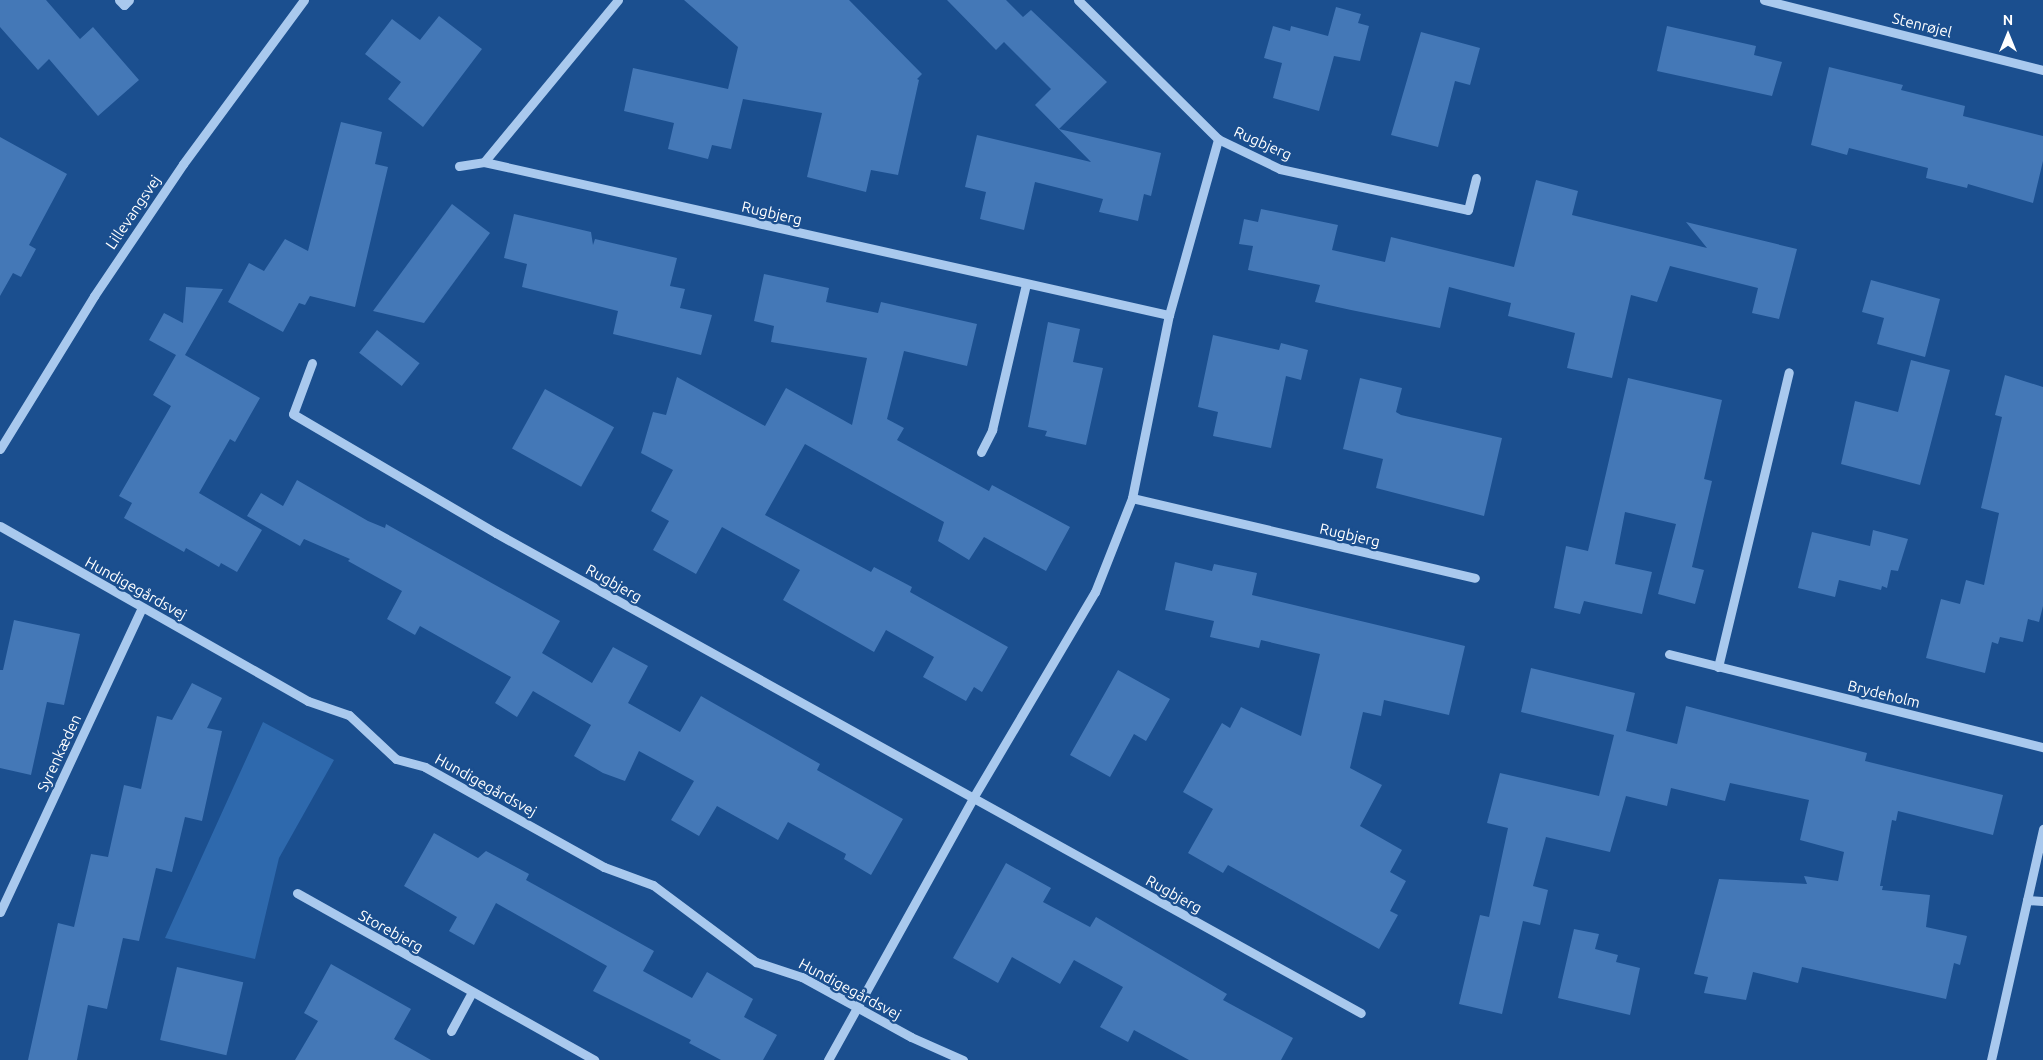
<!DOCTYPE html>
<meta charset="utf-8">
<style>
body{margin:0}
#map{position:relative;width:2043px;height:1060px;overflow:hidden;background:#1b4f8f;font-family:Ubuntu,sans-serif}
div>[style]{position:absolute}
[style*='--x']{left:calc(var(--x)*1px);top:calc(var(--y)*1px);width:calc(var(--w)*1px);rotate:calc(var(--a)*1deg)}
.green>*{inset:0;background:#2e69ad}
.building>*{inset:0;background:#4478b7;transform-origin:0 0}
.minor>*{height:9px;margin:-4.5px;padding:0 4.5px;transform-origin:4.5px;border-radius:4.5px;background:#a9c9ee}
span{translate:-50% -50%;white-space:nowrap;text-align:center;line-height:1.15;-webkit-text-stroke:4.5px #1b4f8f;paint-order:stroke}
.street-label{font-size:15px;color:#fff}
.north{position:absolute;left:1983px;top:10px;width:50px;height:50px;-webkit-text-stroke:4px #1b4f8f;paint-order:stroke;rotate:0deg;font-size:14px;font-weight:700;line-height:20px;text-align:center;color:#fff}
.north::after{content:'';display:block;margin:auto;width:18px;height:22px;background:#fff;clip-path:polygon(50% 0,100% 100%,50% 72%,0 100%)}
</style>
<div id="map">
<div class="green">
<i style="clip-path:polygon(263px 722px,334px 760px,279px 858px,255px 959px,165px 938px)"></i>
</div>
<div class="building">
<i style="clip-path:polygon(0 0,46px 0,80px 39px,93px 27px,139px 80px,98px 116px,49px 59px,38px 70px,0 27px)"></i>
<i style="clip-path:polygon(684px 0,849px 0,922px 74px,917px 79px,919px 80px,898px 175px,871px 170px,866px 192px,807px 177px,822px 113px,743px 99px,731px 149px,712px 145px,708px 159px,668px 149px,674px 123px,624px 111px,633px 68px,728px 89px,738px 47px)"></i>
<i style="clip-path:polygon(947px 0,1006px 0,1023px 17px,1031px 10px,1107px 82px,1059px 129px,1161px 153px,1151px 196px,1144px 194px,1138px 221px,1099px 212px,1103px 199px,1035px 182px,1024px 230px,980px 219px,986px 192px,965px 187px,977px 135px,1091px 162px,1035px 105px,1051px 89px,1004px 42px,996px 50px)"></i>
<i style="clip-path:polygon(1336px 7px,1361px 14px,1358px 23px,1369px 26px,1360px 61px,1334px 56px,1319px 111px,1273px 98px,1282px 63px,1264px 58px,1273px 26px,1290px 31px,1291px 26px,1328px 36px)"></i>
<i style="clip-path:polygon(439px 16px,482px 49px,423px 127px,388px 99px,401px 82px,365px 54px,392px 19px,420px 40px)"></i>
<i style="clip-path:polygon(1667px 26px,1756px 46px,1754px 55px,1782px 62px,1772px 96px,1657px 71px)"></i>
<i style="clip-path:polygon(1421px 32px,1480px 48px,1470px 85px,1455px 81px,1438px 147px,1391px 135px)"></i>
<i style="clip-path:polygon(1829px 67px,1903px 85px,1901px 90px,1965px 106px,1963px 116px,2043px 136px,2043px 161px,2033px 203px,1968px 184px,1967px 188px,1926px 178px,1928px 168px,1849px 148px,1847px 155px,1811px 145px)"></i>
<i style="clip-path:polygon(341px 122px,382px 132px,375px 164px,388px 167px,355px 307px,310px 296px,305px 305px,299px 303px,283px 332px,228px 302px,249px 263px,264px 271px,285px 239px,308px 251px)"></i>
<i style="clip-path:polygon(0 137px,67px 174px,29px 245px,36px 249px,21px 277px,13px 273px,0 296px)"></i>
<i style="clip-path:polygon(1536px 180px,1578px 191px,1572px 215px,1707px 248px,1686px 222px,1797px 249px,1779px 319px,1752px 313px,1758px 288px,1670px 266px,1657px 302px,1631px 295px,1612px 378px,1567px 368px,1575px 333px,1508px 316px,1511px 303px,1449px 287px,1440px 328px,1351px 310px,1315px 302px,1320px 285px,1248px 270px,1253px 246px,1239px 244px,1244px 219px,1258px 222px,1261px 209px,1338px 225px,1332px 250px,1385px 262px,1391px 237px,1514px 267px)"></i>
<i style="clip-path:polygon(452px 204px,490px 233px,424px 323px,373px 311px)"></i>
<i style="clip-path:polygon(514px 214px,591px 232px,593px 245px,595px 239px,677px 258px,670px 286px,685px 289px,680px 308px,712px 315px,701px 355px,613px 334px,618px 311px,522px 287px,527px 264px,504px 258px)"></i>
<i style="clip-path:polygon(764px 274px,829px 288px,826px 302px,878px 313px,881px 302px,977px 324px,967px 366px,904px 351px,887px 419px,904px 428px,897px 440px,989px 491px,992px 485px,1070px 527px,1046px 571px,984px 537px,969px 560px,938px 541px,944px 522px,805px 444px,765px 515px,871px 572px,874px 567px,912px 587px,910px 592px,1008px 647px,982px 692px,974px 687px,966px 701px,923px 677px,934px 657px,886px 630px,874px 652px,783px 600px,800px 570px,722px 527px,696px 574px,653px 550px,669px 521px,651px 511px,673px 470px,641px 453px,653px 412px,666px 415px,677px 377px,765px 426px,786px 388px,852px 425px,867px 358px,771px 342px,774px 326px,754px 321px)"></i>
<i style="clip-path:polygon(1871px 280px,1940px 299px,1925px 357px,1877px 344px,1884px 318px,1862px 312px)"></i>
<i style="clip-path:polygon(186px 287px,223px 289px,185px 355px,260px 398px,235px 442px,230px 439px,199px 493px,262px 530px,237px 572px,221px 563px,219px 567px,186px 548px,184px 552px,124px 518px,132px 503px,119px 496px,171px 406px,153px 395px,176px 355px,149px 340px,164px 313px,183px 323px)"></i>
<i style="clip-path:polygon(1048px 322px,1080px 329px,1073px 362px,1103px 368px,1086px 445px,1045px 436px,1047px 431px,1028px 427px)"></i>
<i style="left:377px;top:330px;width:54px;height:29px;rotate:38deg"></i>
<i style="clip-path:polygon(1213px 335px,1279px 350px,1281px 343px,1308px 350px,1301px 380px,1286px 376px,1271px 448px,1213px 436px,1218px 412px,1198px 407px)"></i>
<i style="clip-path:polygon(1911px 360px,1950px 370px,1920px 485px,1841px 464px,1855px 401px,1898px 412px)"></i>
<i style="clip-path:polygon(2005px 375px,2043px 387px,2043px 606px,2039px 622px,2028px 619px,2023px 642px,2000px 637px,1998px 644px,1992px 642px,1985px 673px,1926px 658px,1941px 599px,1960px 604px,1966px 580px,1984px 585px,1999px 513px,1981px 508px,2002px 417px,1995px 415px)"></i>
<i style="clip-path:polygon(1360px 378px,1402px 388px,1396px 412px,1401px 415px,1502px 438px,1484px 516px,1376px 488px,1383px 459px,1343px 449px)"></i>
<i style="clip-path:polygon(1628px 378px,1722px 400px,1704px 479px,1712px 481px,1692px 567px,1704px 570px,1695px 604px,1658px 594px,1676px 524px,1625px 512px,1615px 564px,1652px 572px,1642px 614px,1584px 601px,1580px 614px,1554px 608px,1566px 546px,1588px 551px)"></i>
<i style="left:545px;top:389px;width:79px;height:68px;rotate:29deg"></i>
<i style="clip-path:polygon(297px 480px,368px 521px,385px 528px,386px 524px,560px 621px,542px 653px,592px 683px,613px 647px,648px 666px,628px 703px,680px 732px,701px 696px,820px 764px,817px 770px,903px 819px,871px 875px,844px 859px,846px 854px,788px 822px,778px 840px,717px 806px,699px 836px,671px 820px,694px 781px,639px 751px,625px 781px,603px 773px,574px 756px,591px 725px,533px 691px,517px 717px,495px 703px,511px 677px,420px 626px,415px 635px,387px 619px,402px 591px,348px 561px,350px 559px,304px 539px,300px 546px,247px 516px,261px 493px,283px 506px)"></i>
<i style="clip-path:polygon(1873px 530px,1908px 539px,1898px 571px,1891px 570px,1887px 588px,1882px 586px,1881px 590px,1839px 580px,1835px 597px,1798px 588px,1812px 532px,1870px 546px)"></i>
<i style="clip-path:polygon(1175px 562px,1212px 571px,1214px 564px,1257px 573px,1252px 595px,1465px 646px,1449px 715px,1384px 700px,1381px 716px,1363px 712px,1350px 768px,1382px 785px,1360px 826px,1402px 850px,1390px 872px,1406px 881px,1390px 911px,1398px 915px,1379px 949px,1228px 865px,1223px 873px,1188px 853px,1213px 809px,1183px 792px,1222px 723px,1230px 728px,1241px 707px,1301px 736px,1320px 654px,1261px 640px,1259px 648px,1210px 637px,1214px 621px,1165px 610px)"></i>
<i style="clip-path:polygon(14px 620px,80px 634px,64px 705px,47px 702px,31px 775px,0 768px,0 670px,3px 670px)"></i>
<i style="clip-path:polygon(1531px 668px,1635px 693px,1626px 731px,1677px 744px,1686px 706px,1867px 753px,1865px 761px,2003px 795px,1993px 835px,1898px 811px,1896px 821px,1892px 820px,1880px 886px,1883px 886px,1882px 890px,1930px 895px,1926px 927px,1967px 936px,1960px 965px,1954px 963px,1946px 999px,1802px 967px,1798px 983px,1753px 972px,1746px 1000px,1704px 993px,1708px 977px,1694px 974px,1719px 879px,1807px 884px,1804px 876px,1838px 881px,1844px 852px,1800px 840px,1809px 800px,1730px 783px,1725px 801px,1671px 788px,1667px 806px,1626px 796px,1610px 852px,1546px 837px,1533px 886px,1548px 890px,1540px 925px,1523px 921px,1502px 1014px,1459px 1004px,1480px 915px,1489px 917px,1508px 828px,1487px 823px,1500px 773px,1599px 796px,1614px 735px,1521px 712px)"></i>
<i style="clip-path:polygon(1118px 670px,1170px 699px,1146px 741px,1134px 734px,1110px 777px,1070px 755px)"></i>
<i style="clip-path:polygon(192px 683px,222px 698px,207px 728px,222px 731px,202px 821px,185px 817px,172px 872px,156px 868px,139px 941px,123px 938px,107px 1009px,88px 1005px,77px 1060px,28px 1060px,58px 923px,74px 927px,91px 854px,108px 857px,124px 785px,141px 789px,157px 716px,172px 720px)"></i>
<i style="clip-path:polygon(434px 833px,478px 858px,486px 851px,529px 874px,526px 880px,654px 951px,643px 971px,692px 998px,707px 972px,753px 999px,744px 1017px,777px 1035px,763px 1060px,721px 1060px,689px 1043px,691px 1040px,593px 991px,607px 966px,496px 903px,474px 945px,449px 931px,457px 917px,404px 886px)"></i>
<i style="clip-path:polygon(1006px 863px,1051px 888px,1043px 902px,1090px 927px,1096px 917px,1227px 994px,1223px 1000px,1293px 1038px,1281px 1060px,1189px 1060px,1134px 1030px,1128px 1042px,1100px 1027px,1123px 987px,1074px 960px,1060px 984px,1012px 957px,998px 983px,953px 958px)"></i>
<i style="clip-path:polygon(1574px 929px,1599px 934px,1595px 949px,1618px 955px,1616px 962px,1640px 968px,1630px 1015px,1558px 998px)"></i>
<i style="clip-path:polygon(331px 964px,411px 1009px,394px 1039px,431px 1060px,295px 1060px,318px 1021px,304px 1013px)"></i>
<i style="left:177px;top:967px;width:68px;height:75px;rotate:13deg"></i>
</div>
<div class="minor">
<i style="--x:119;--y:0;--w:7;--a:45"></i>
<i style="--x:124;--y:5;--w:7;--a:-45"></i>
<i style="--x:618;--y:0;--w:210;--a:129.6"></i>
<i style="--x:484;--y:162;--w:702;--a:12.59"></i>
<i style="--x:1078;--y:0;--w:197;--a:44.8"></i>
<i style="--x:1218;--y:139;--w:69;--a:25.8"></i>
<i style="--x:1280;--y:169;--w:192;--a:12.3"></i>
<i style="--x:1468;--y:210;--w:33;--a:-76"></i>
<i style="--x:1764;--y:0;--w:288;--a:14.1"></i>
<i style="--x:459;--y:166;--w:25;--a:-9"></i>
<i style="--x:312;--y:363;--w:54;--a:110.4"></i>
<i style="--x:293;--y:414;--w:235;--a:30.4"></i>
<i style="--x:496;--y:533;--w:989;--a:29.03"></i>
<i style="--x:0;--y:449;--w:180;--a:-58.4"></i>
<i style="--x:94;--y:296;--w:159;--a:-56"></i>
<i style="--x:183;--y:164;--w:204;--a:-53.6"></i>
<i style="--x:981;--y:452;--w:25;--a:-63"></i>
<i style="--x:992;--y:430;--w:150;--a:-76.9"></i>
<i style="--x:1132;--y:498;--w:352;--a:13.1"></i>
<i style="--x:0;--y:526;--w:354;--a:29.6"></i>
<i style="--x:308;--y:701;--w:43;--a:18.9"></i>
<i style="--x:349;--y:715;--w:64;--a:43.1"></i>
<i style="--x:396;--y:759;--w:30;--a:15"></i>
<i style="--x:425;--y:767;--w:205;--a:29.2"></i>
<i style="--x:604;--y:867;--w:52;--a:20.2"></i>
<i style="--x:653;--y:885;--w:129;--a:36.8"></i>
<i style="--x:756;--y:962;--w:48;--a:18.1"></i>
<i style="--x:802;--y:977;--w:124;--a:28.8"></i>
<i style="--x:911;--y:1037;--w:57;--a:23.9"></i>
<i style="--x:1669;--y:654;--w:385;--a:14"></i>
<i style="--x:1718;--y:667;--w:303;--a:-76.5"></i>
<i style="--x:297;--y:893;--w:341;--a:29.3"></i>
<i style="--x:2027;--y:900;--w:16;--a:4"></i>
<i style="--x:0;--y:912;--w:336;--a:-65"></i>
<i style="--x:451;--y:1031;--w:44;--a:-61.7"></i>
<i style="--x:828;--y:1060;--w:299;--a:-61"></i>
<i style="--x:973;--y:798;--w:239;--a:-59.4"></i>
<i style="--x:1095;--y:592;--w:101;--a:-68.5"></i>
<i style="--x:1132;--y:498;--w:187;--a:-78.6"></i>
<i style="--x:1169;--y:315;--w:183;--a:-74.4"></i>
<i style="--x:1991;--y:1060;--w:237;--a:-77.3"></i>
</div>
<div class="street-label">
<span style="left:1922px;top:25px;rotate:14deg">Stenrøjel</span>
<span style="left:1263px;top:143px;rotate:24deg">Rugbjerg</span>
<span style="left:133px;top:212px;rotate:-56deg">Lillevangsvej</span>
<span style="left:772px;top:213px;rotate:13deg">Rugbjerg</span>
<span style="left:1350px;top:535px;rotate:13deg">Rugbjerg</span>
<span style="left:614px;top:583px;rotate:29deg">Rugbjerg</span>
<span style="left:136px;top:588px;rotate:29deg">Hundigegårdsvej</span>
<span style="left:1884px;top:694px;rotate:14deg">Brydeholm</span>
<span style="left:59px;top:753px;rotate:-65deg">Syrenkæden</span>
<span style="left:486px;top:785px;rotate:29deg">Hundigegårdsvej</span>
<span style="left:1174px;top:894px;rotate:29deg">Rugbjerg</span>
<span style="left:391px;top:931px;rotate:29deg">Storebjerg</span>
<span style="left:850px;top:989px;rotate:28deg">Hundigegårdsvej</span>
</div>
<div class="north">N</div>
</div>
